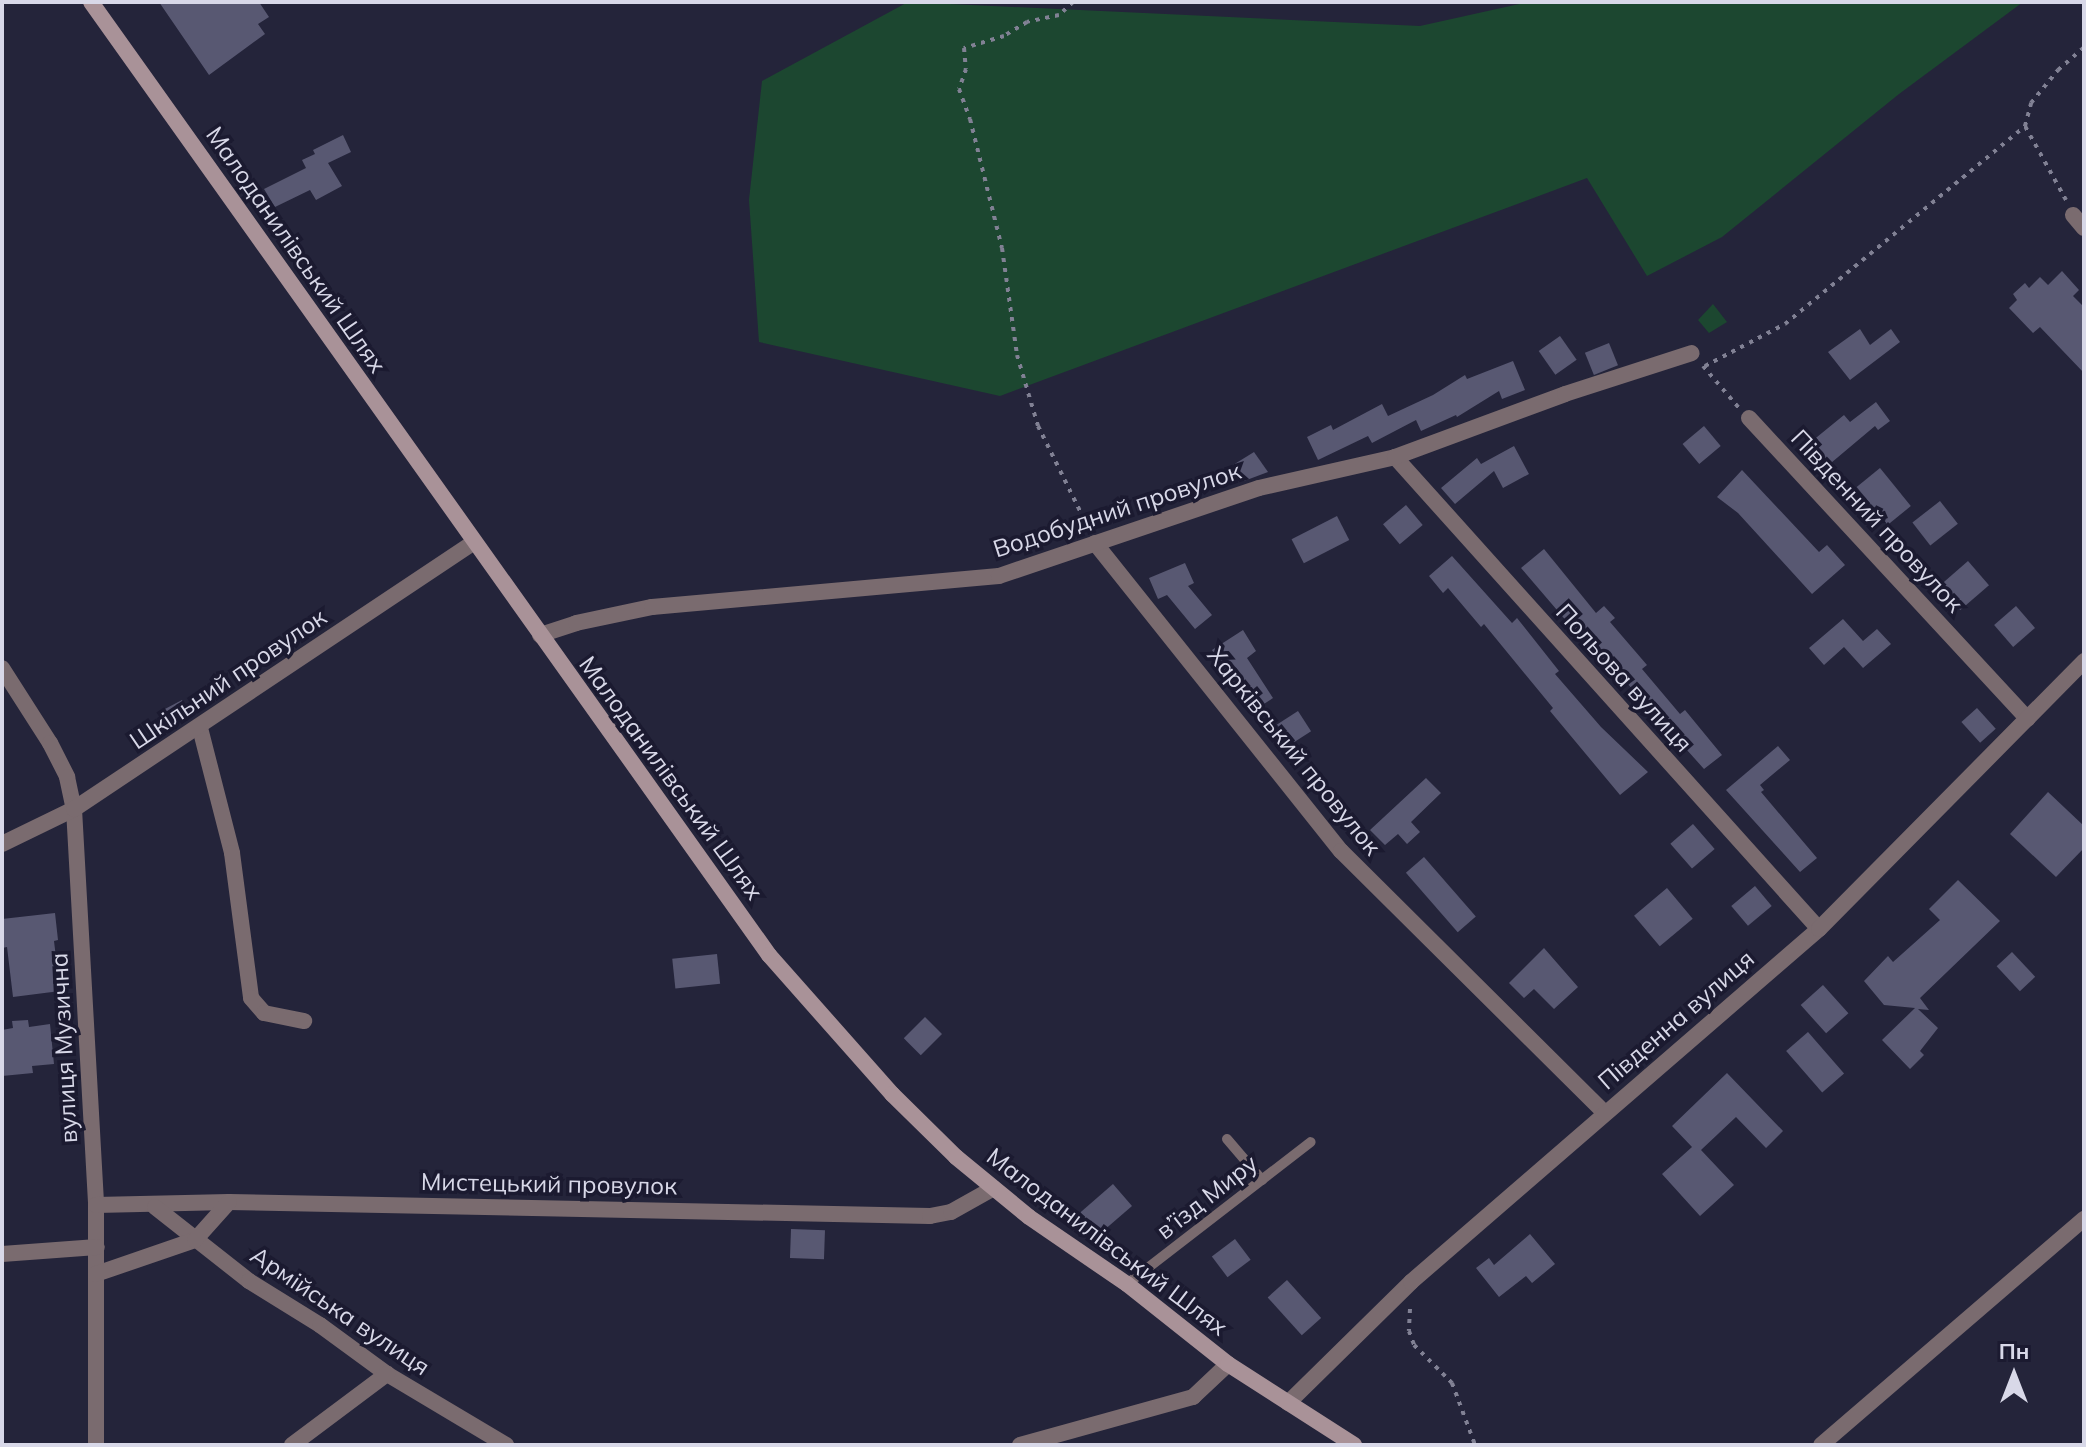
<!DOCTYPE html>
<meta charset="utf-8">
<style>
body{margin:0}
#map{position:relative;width:2086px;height:1447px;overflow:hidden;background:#24243a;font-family:Mulish,sans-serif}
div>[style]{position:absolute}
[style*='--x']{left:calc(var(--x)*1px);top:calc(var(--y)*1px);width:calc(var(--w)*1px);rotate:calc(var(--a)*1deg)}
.green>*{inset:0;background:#1c4730}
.building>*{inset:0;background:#585872;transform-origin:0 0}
.path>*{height:4px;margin-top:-2px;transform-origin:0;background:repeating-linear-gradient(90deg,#818194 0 4px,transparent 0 10px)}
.service>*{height:10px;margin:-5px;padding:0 5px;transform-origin:5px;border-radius:5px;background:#7a6b6f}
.minor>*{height:16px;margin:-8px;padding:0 8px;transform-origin:8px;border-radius:8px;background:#7a6b6f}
.secondary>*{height:16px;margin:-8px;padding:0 8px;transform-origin:8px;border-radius:8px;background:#a99298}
span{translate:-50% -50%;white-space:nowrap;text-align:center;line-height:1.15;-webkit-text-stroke:7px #1b1a30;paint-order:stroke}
.street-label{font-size:24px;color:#d8d8e8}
.frame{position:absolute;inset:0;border:4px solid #d8d8e8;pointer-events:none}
.north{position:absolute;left:1974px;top:1335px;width:80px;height:80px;-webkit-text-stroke:6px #1b1a30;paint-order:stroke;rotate:0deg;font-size:22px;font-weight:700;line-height:32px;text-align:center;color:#d8d8e8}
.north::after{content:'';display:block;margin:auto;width:28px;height:36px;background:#d8d8e8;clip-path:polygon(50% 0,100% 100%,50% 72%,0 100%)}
</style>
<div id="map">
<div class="green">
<i style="clip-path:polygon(908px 2px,1420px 26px,1528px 2px,2023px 2px,1899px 94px,1722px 237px,1647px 276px,1587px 178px,1000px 396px,759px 342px,749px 200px,762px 81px)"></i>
<i style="clip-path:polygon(1713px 304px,1727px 322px,1709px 333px,1698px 320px)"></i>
</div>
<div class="building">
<i style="clip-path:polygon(159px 2px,259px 2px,269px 17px,258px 24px,265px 34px,209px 75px)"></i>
<i style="clip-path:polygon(343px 135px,351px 152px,328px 163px,342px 186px,316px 200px,310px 190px,275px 207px,264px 189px,306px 168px,302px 160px,315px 154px,313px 150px)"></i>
<i style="clip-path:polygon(2062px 271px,2079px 290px,2073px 296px,2084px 307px,2084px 373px,2040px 327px,2033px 333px,2009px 308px,2017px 300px,2013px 294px,2025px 283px,2029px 288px,2040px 277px,2048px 285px)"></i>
<i style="clip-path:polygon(1860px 329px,1870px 345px,1891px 329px,1900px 342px,1850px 380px,1828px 352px)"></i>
<i style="left:1560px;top:336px;width:29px;height:26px;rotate:55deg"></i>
<i style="left:1609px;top:343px;width:24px;height:26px;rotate:68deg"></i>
<i style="clip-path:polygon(1513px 361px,1525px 390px,1502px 399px,1499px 391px,1457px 417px,1456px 415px,1421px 431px,1416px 420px,1372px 443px,1368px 436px,1318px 460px,1307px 437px,1331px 425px,1333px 430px,1382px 404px,1388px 416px,1433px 395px,1465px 375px,1467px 379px)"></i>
<i style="clip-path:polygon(1876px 402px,1890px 421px,1878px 430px,1875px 426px,1825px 468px,1806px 446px,1844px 415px,1850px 422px)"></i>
<i style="left:1704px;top:426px;width:26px;height:28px;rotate:50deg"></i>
<i style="clip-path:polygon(1514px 446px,1529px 474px,1503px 488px,1494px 471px,1455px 504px,1441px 488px,1477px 458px,1481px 464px)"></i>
<i style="clip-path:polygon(1254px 452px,1268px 472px,1244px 481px,1233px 465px)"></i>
<i style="left:1880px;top:468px;width:49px;height:30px;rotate:51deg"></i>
<i style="clip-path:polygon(1742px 470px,1819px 552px,1827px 545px,1845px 565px,1812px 594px,1738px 513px,1717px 497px)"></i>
<i style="left:1940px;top:501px;width:29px;height:35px;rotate:52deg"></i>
<i style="left:1406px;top:505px;width:26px;height:30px;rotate:50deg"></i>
<i style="left:1337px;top:516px;width:27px;height:51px;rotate:63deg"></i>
<i style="clip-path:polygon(1544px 549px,1596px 613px,1604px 606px,1615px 618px,1610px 622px,1647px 665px,1642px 669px,1680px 714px,1685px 710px,1722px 755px,1704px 769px,1626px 682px,1622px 686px,1521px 568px)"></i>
<i style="clip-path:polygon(1452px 556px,1512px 623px,1517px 618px,1559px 671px,1555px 674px,1601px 727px,1648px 772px,1620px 795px,1550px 711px,1553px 708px,1484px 624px,1481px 627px,1448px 588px,1443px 593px,1429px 576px)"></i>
<i style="left:1968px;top:561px;width:32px;height:38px;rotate:49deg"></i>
<i style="clip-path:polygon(1185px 563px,1194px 583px,1188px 586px,1212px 615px,1195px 629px,1167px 595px,1158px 599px,1149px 578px)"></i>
<i style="left:2016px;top:606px;width:29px;height:29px;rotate:49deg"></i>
<i style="clip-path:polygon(1843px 619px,1863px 641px,1877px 629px,1891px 644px,1863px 668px,1844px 647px,1824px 665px,1809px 648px)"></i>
<i style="clip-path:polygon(1243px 630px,1256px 651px,1247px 658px,1273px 698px,1250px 713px,1212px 650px)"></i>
<i style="left:182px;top:700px;width:17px;height:22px;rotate:62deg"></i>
<i style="left:1977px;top:708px;width:28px;height:21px;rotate:48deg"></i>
<i style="left:1298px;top:711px;width:24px;height:25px;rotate:57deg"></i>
<i style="clip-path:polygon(1778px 746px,1790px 760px,1760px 785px,1764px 790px,1761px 792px,1817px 858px,1800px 872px,1726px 790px)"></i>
<i style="clip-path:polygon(1426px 778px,1441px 793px,1411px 822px,1420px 832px,1407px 844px,1398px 834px,1385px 845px,1370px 830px)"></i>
<i style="clip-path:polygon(2048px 792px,2084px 826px,2084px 848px,2056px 877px,2010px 834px)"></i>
<i style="left:1693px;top:824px;width:33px;height:30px;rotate:49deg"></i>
<i style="left:1424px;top:857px;width:79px;height:24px;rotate:49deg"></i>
<i style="clip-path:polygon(1958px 880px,2000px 921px,1920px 998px,1929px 1010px,1918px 1009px,1938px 1028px,1920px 1051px,1924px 1055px,1910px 1069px,1882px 1040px,1915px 1008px,1884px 1005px,1864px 981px,1888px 956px,1893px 962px,1940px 920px,1929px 909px)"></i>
<i style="left:1755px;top:886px;width:26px;height:31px;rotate:50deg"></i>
<i style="left:1667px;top:888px;width:40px;height:43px;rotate:50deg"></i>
<i style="clip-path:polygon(55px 913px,58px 940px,54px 941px,60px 991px,13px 997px,7px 947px,2px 948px,2px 919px)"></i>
<i style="clip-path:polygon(1544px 948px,1578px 987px,1554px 1009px,1534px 989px,1524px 998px,1509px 983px)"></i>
<i style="left:2012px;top:952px;width:34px;height:21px;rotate:47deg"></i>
<i style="left:717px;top:954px;width:30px;height:45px;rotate:84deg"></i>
<i style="left:1823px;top:985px;width:38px;height:30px;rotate:48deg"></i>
<i style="left:925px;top:1017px;width:24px;height:30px;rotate:45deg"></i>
<i style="clip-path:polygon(28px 1020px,29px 1027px,50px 1024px,54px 1064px,32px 1066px,33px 1073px,2px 1076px,2px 1030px,13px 1028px,12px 1021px)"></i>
<i style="left:1808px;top:1032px;width:55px;height:29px;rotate:49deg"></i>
<i style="clip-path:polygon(1727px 1073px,1783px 1131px,1766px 1148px,1736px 1117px,1701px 1150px,1734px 1185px,1700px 1216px,1662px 1174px,1692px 1147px,1672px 1126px)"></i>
<i style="left:1113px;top:1184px;width:29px;height:43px;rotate:49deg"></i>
<i style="left:791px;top:1229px;width:34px;height:29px;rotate:2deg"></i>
<i style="clip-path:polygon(1530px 1234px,1555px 1264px,1532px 1283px,1526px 1276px,1499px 1297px,1476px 1268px,1489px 1258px,1494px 1265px)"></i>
<i style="left:1235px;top:1239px;width:26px;height:29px;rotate:53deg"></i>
<i style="left:1287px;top:1280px;width:51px;height:26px;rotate:48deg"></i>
</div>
<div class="path">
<i style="--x:1073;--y:2;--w:19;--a:137"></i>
<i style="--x:1059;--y:15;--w:33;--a:168"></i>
<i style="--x:1027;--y:22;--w:27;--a:149"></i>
<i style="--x:1004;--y:36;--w:42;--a:163.3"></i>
<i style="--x:964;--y:48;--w:21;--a:85"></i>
<i style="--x:966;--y:69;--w:21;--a:109"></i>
<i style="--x:959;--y:89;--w:32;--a:70"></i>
<i style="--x:970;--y:119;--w:133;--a:76.1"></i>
<i style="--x:1002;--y:248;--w:108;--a:82"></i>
<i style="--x:1017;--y:355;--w:74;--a:73.5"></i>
<i style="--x:1038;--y:426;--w:115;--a:63.7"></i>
<i style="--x:2066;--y:200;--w:85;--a:-119"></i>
<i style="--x:2025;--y:126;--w:24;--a:-75"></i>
<i style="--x:2031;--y:103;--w:43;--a:-50.7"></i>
<i style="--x:2058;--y:70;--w:35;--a:-41"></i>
<i style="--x:1703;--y:366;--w:55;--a:49.4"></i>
<i style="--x:1705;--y:366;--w:90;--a:-27.7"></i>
<i style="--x:1785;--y:324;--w:311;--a:-39.5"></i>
<i style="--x:1410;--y:1309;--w:22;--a:93"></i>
<i style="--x:1409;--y:1331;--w:15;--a:70"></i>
<i style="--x:1414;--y:1345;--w:54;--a:45"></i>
<i style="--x:1452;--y:1383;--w:66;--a:69.6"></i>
</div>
<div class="service">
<i style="--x:1227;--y:1139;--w:54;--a:49.5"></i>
<i style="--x:1127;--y:1284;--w:232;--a:-37.7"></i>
</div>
<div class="minor">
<i style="--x:2073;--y:215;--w:17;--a:50"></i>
<i style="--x:1749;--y:418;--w:410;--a:47.2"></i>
<i style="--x:1395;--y:457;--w:634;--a:48.07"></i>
<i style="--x:1095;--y:543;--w:394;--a:51.4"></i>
<i style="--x:1341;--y:851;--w:372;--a:44.8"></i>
<i style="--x:540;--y:635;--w:38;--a:-18"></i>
<i style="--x:576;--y:623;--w:78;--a:-11.9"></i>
<i style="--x:652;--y:607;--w:348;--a:-5.1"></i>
<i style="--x:999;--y:576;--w:274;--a:-18.7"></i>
<i style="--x:1259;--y:488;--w:139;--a:-12.8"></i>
<i style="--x:1395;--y:457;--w:181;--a:-20.3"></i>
<i style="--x:1565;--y:394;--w:133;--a:-17.9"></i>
<i style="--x:2;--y:668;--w:89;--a:57.4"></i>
<i style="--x:50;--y:743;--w:38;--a:63"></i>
<i style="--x:67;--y:777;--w:33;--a:78"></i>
<i style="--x:74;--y:809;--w:397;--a:86.8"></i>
<i style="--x:96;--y:1205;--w:240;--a:90"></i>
<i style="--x:200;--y:728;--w:129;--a:75.6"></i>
<i style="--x:232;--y:853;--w:146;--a:82.5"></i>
<i style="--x:251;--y:998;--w:20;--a:49"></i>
<i style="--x:264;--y:1013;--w:41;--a:11.3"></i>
<i style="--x:2;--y:844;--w:80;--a:-25.9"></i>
<i style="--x:74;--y:809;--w:480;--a:-33.7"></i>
<i style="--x:96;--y:1205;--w:133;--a:-1.3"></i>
<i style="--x:229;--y:1202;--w:701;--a:1.14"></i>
<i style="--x:930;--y:1216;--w:21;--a:-11"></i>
<i style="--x:951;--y:1212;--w:49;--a:-29.2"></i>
<i style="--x:155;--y:1207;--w:120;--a:38.2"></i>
<i style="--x:249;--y:1281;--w:84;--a:31.8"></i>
<i style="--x:320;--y:1325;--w:83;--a:36.2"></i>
<i style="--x:387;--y:1374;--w:139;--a:30.8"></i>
<i style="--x:2;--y:1254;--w:95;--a:-4.2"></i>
<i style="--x:96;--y:1274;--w:105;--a:-19"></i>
<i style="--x:195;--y:1240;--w:51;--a:-48.2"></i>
<i style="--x:1288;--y:1403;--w:173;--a:-44.5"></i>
<i style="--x:1411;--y:1282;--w:540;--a:-40.87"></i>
<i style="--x:1819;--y:929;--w:377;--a:-45.3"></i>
<i style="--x:292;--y:1445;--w:119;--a:-36.8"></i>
<i style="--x:1020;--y:1445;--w:180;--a:-15.5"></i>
<i style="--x:1193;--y:1397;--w:48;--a:-43.3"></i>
<i style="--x:1821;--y:1445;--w:347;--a:-40.7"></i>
</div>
<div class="secondary">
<i style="--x:91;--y:2;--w:1170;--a:54.57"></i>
<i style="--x:769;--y:955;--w:186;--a:48.5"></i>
<i style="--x:892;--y:1094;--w:90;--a:44.5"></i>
<i style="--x:956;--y:1157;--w:94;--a:39.4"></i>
<i style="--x:1029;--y:1217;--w:119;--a:34.4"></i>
<i style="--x:1127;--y:1284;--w:129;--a:38.4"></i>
<i style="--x:1228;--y:1364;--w:150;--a:32.7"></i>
</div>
<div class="street-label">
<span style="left:296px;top:250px;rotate:55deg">Малоданилівський Шлях</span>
<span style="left:1117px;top:510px;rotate:-18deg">Водобудний провулок</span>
<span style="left:1877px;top:521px;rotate:47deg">Південний провулок</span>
<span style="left:1624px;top:678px;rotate:48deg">Польова вулиця</span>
<span style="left:228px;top:679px;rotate:-34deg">Шкільний провулок</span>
<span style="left:1294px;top:751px;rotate:51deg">Харківський провулок</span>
<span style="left:671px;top:778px;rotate:54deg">Малоданилівський Шлях</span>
<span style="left:1676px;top:1020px;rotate:-41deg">Південна вулиця</span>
<span style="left:64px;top:1048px;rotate:-93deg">вулиця Музична</span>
<span style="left:549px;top:1184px;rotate:1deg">Мистецький провулок</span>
<span style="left:1207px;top:1197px;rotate:-38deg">в’їзд Миру</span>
<span style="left:1107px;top:1242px;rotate:37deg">Малоданилівський Шлях</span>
<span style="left:340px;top:1311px;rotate:34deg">Армійська вулиця</span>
</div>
<div class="frame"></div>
<div class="north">Пн</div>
</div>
